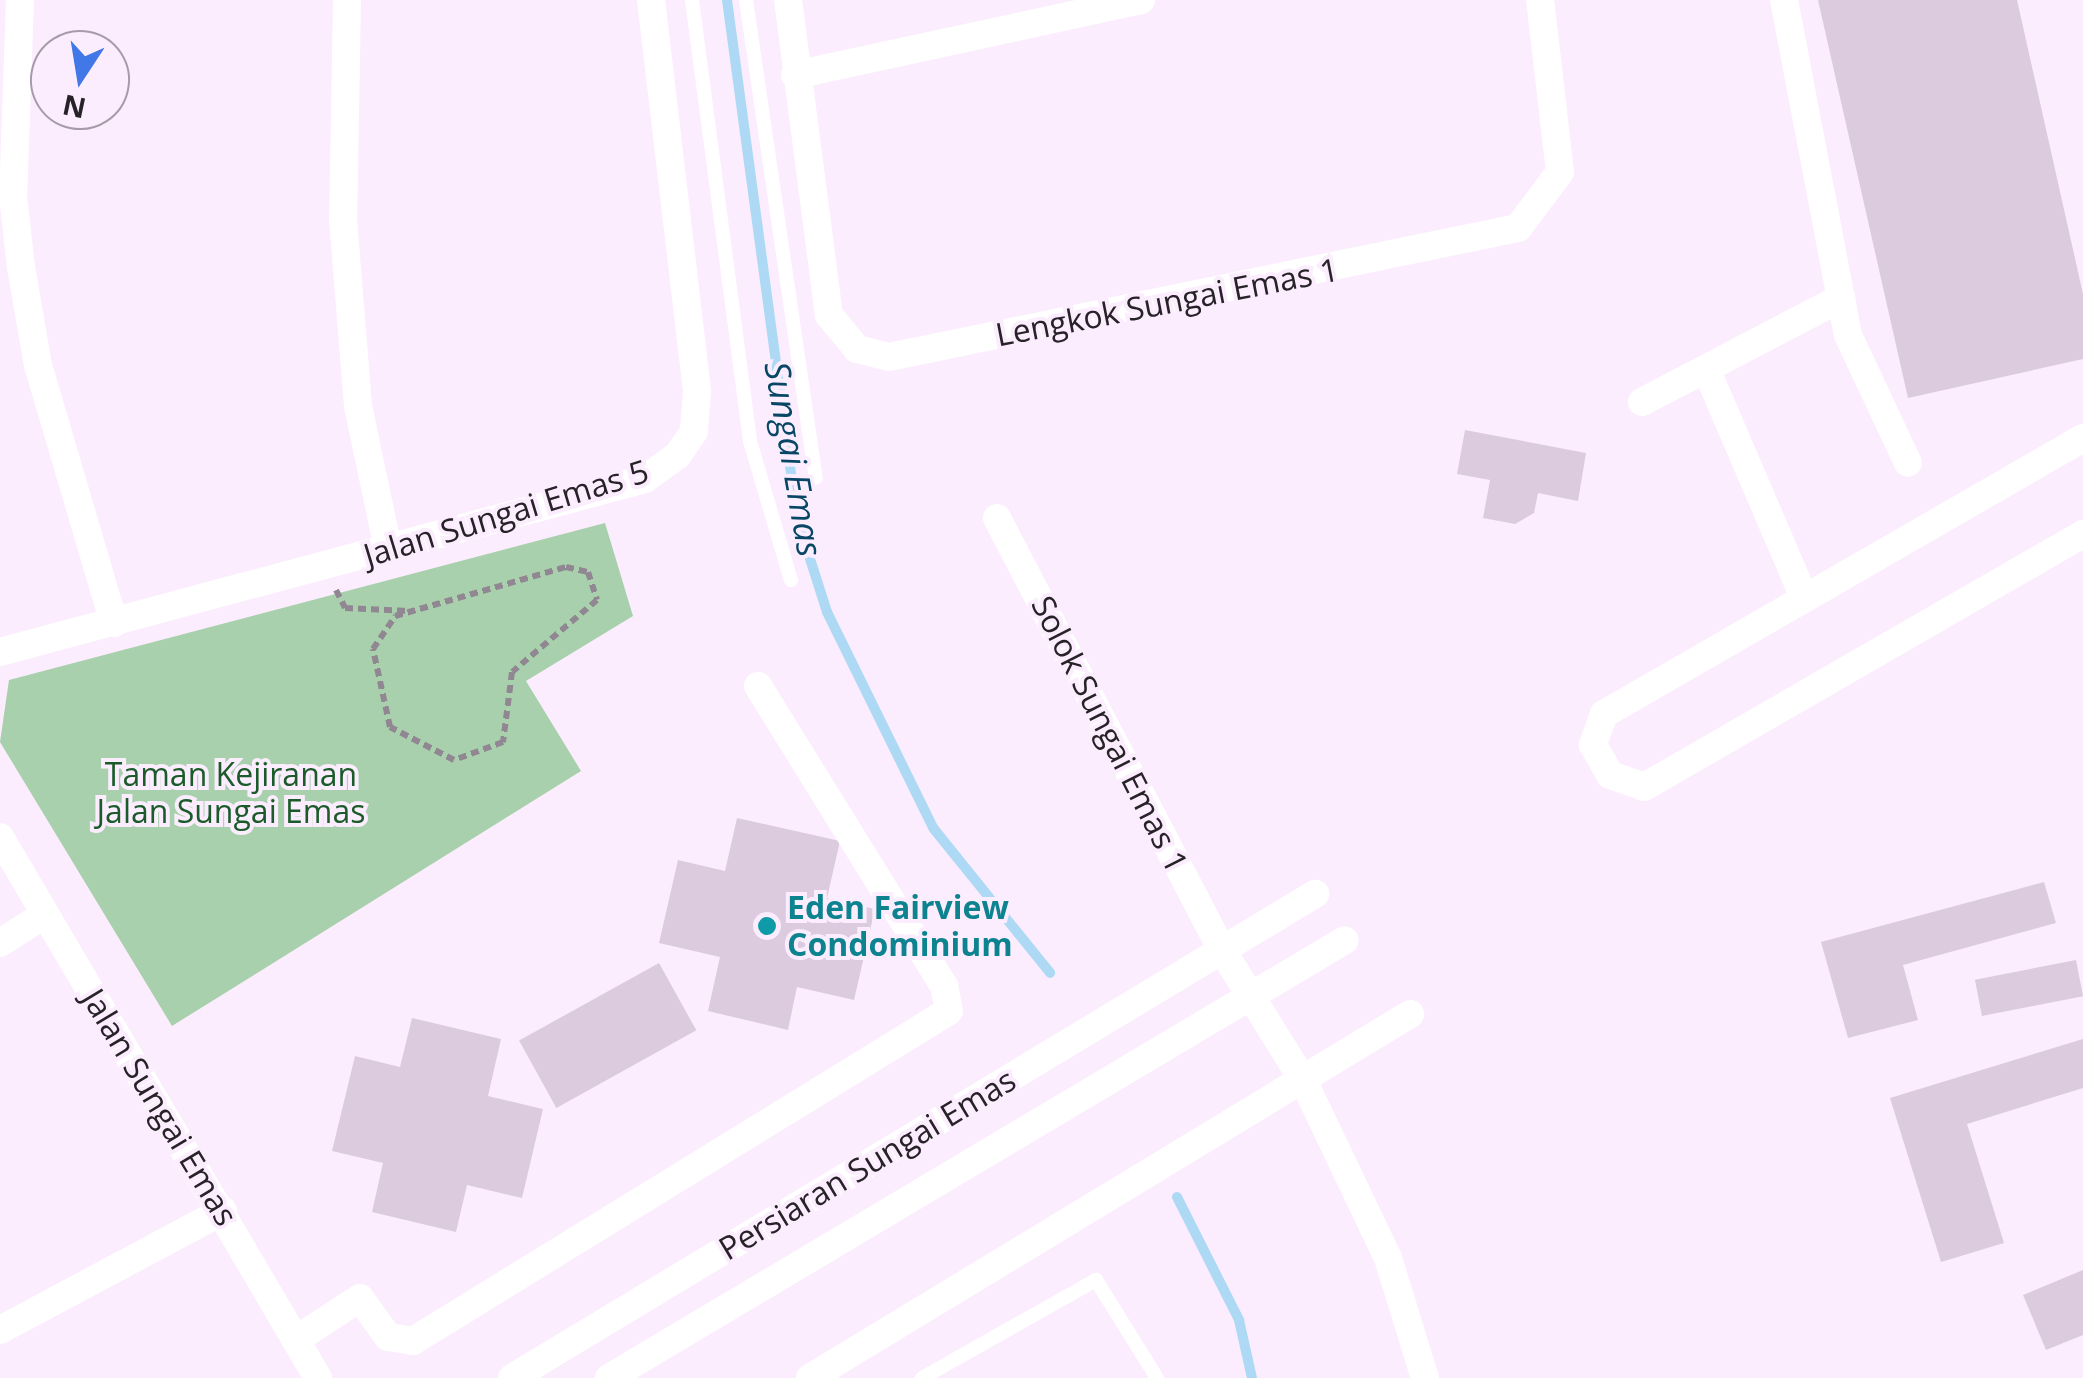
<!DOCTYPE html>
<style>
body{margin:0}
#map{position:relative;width:2083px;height:1378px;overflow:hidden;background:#fbedfd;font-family:"Open Sans",sans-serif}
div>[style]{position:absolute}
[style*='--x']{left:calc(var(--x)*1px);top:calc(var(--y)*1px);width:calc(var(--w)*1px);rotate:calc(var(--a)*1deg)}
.green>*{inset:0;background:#a8d0ac}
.stream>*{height:10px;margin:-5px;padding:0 5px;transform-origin:5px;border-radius:5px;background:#aed9f4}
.building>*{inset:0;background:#dccbdf;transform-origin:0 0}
.path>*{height:6px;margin-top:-3px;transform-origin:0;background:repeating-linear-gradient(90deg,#918792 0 8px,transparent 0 13px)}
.lane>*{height:14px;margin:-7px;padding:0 7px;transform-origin:7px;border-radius:7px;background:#fff}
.street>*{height:28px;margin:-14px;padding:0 14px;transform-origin:14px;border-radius:14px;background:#fff}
.dots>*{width:28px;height:28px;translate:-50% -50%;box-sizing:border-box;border:5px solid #fbedfd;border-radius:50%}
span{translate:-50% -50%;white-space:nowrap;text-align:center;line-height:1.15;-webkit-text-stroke:8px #fbedfd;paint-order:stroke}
.street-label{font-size:32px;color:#272128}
.park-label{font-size:32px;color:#1b5b29}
.culture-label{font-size:32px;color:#0d838f;font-weight:700}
.left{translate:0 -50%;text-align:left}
.water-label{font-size:35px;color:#074765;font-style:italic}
.north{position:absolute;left:30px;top:30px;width:100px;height:100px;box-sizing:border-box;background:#fbedfd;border:2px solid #a69ba8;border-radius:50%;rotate:192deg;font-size:28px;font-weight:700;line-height:40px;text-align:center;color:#272128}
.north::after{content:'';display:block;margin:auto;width:35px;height:45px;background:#4277e7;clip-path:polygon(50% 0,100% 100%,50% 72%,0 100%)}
</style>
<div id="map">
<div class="green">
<i style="clip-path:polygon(605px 523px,633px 616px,526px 681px,581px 771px,172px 1026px,0 742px,9px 680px)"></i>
</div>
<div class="stream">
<i style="--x:727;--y:0;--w:523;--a:82.3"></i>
<i style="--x:797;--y:518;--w:99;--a:72.3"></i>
<i style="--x:827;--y:612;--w:242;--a:63.8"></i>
<i style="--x:934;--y:829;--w:185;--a:51.1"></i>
<i style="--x:1177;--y:1197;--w:138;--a:63.2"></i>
<i style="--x:1239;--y:1320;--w:59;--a:77.4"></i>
</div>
<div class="building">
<i style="clip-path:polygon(1818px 0,2017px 0,2083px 294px,2083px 359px,1908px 398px)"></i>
<i style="clip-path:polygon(1465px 430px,1586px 453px,1578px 501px,1538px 493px,1534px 513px,1515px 524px,1483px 518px,1490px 480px,1457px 474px)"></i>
<i style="clip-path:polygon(737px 818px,840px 841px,827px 898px,875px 909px,854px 1000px,797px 987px,788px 1030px,708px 1011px,720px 957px,659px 943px,678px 860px,725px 871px)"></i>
<i style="clip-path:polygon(2044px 882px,2056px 923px,1903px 965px,1918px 1020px,1848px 1038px,1821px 942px)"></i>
<i style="left:2076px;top:960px;width:37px;height:103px;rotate:79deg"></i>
<i style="left:659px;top:963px;width:77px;height:160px;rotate:61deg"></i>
<i style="clip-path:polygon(412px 1018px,501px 1039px,488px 1096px,543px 1109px,522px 1198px,467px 1185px,456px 1232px,372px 1212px,383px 1163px,332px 1151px,355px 1056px,400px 1067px)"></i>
<i style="clip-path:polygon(2083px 1039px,2083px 1088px,1967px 1124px,2004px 1243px,1941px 1262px,1890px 1098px)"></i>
<i style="clip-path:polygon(2083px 1270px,2083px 1335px,2046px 1350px,2023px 1295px)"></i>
</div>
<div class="path">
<i style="--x:566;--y:567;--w:23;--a:13"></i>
<i style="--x:588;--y:572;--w:29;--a:72"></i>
<i style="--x:597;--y:600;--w:111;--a:139.7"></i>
<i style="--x:512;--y:672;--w:71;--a:97.3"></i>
<i style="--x:503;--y:742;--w:52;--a:159.8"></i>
<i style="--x:454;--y:760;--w:72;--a:-152.7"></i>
<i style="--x:390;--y:727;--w:80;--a:-102.3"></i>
<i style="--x:373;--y:649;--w:40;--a:-56"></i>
<i style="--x:395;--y:616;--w:178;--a:-16"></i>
<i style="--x:336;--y:590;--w:20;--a:63"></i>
<i style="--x:345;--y:608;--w:64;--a:2.7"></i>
</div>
<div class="lane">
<i style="--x:692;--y:0;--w:445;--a:82.5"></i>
<i style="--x:750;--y:441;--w:145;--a:73.6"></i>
<i style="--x:746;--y:0;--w:483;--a:81.7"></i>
<i style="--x:922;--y:1378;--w:200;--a:-29.4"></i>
<i style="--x:1096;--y:1280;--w:115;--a:58.1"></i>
</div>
<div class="street">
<i style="--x:20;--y:0;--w:196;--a:92"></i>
<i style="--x:13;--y:196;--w:71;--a:83.6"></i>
<i style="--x:21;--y:267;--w:99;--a:80.2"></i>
<i style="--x:38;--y:365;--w:269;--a:73.6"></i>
<i style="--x:347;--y:0;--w:219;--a:91"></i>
<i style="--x:343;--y:219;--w:188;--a:85.4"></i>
<i style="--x:358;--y:406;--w:145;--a:78.1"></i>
<i style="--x:788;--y:0;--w:318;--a:82.6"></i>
<i style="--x:829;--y:315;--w:44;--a:50.5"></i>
<i style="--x:857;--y:349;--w:33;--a:14"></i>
<i style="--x:889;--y:357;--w:642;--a:-11.59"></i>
<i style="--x:1518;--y:228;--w:70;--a:-53.1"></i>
<i style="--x:1560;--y:172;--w:173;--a:-96.6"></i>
<i style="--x:1784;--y:0;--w:341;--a:79.2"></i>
<i style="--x:1848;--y:335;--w:141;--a:64.9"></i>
<i style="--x:795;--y:75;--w:354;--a:-12.2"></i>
<i style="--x:1707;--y:371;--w:244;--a:66.8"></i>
<i style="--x:1642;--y:402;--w:225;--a:-27.6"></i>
<i style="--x:2083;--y:438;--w:553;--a:150.05"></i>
<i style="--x:1604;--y:714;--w:33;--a:110"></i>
<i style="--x:1593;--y:745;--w:34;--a:60"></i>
<i style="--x:1610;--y:775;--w:36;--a:19"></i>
<i style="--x:1644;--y:787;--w:507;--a:-29.96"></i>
<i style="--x:997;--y:518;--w:487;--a:62.5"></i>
<i style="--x:1222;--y:950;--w:153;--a:58.1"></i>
<i style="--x:1303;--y:1080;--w:197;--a:64.5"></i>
<i style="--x:1388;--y:1258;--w:126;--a:72.9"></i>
<i style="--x:0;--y:652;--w:668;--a:-15.01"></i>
<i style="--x:645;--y:479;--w:41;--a:-36"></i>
<i style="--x:678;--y:455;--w:29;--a:-56"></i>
<i style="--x:694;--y:431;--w:40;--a:-85.7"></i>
<i style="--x:697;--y:391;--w:394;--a:-96.7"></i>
<i style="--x:0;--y:837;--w:628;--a:59.55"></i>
<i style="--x:0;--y:943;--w:52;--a:-32.5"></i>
<i style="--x:0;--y:1330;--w:253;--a:-28.1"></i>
<i style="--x:297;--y:1339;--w:75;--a:-33.1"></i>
<i style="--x:360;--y:1298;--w:48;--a:54.3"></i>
<i style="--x:388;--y:1337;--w:25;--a:9"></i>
<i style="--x:413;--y:1341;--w:629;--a:-31.62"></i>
<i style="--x:949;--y:1011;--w:25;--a:-101"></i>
<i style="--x:944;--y:986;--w:353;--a:-121.8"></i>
<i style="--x:512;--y:1378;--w:938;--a:-31.08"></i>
<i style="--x:609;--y:1378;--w:856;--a:-30.76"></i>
<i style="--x:810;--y:1378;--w:702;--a:-31.24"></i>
</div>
<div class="dots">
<i style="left:767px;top:926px;background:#0f9aa8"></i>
</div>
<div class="street-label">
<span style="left:1167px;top:302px;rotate:-11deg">Lengkok Sungai Emas 1</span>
<span style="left:506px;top:513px;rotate:-17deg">Jalan Sungai Emas 5</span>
<span style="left:1110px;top:734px;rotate:63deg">Solok Sungai Emas 1</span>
<span style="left:160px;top:1107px;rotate:59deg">Jalan Sungai Emas</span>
<span style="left:867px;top:1164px;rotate:-31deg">Persiaran Sungai Emas</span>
</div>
<div class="park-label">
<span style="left:231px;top:793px">Taman Kejiranan<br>Jalan Sungai Emas</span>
</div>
<div class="culture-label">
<span class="left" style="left:787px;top:926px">Eden Fairview<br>Condominium</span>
</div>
<div class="water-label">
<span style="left:794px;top:459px;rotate:80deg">Sungai Emas</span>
</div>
<div class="north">N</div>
</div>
